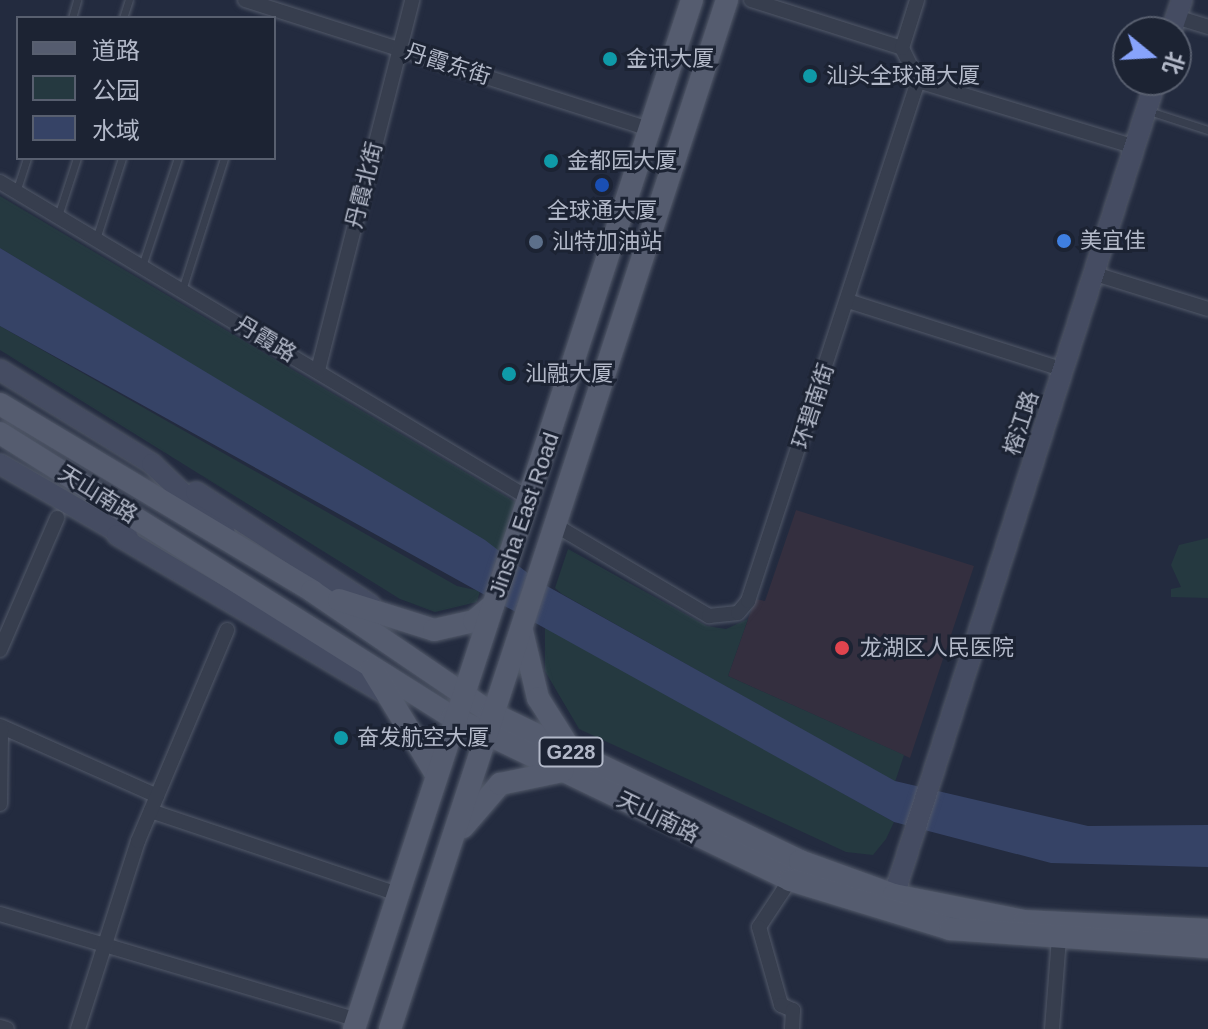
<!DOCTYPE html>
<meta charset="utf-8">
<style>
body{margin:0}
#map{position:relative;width:1208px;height:1029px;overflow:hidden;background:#232b3f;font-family:Helvetica,"Noto Sans SC",sans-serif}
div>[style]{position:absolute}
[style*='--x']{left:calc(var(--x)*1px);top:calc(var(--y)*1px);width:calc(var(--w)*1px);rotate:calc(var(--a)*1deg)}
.medical>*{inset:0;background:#342f3f}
.green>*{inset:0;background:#253940}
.water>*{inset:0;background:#364366}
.roads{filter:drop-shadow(0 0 2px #525969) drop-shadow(0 0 2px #525969)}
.lane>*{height:7px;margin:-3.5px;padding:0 3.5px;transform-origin:3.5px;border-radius:3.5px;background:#373e4e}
.street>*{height:14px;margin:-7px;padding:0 7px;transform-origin:7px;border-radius:7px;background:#373e4e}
.secondary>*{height:20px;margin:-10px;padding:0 10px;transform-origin:10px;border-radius:10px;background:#454c62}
.primary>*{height:22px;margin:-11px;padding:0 11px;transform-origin:11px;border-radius:11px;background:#555c6f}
.dots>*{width:22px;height:22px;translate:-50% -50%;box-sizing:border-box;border:4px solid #1c2333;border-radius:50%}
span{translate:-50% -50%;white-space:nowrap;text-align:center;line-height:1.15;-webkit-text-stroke:6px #1c2333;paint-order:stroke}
.shield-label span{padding:2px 6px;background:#1c2333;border:2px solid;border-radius:6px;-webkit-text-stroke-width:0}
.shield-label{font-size:20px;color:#b3b9c9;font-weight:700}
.poi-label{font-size:22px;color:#b3b9c9}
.left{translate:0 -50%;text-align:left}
.street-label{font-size:22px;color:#b3b9c9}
.legend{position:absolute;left:16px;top:16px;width:260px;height:144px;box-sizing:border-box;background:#1c2333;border:2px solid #585f6f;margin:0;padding:10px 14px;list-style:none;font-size:24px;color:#b3b9c9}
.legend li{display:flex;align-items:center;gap:16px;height:40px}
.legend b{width:40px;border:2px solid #585f6f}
.north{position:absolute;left:1112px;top:16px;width:80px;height:80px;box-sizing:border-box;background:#1c2333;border:2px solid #585f6f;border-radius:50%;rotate:108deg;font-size:22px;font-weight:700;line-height:32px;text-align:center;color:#b3b9c9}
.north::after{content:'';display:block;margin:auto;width:28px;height:36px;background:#87a3fb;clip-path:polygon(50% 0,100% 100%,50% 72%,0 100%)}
</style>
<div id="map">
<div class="medical">
<i style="clip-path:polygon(796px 510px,974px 566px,910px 758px,728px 676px,755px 599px,765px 601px)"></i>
</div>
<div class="green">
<i style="clip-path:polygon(0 196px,517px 503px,500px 552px,0 248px)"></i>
<i style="clip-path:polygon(0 326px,457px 586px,480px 591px,477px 602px,435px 612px,400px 599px,0 350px)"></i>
<i style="clip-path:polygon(1208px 538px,1208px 598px,1171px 597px,1171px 589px,1181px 587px,1171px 565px,1179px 545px)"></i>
<i style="clip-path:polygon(568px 549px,707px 626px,726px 629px,748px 619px,728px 676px,904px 755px,895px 782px,562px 594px,555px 588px)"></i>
<i style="clip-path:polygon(545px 626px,894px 822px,886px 839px,873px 855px,846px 852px,579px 729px,545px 671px)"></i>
</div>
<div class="water">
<i style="clip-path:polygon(0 248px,485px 540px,538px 581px,895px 781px,1088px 826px,1208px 825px,1208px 867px,1051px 863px,894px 822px,0 326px)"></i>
</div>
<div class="roads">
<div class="lane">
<i style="--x:72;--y:18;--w:19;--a:-74"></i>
<i style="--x:123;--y:18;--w:19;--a:-72"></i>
<i style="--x:1149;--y:111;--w:62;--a:17.9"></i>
<i style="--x:16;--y:192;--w:36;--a:-72"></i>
<i style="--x:58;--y:216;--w:61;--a:-71.9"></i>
<i style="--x:96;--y:239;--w:85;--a:-72.2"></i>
<i style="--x:142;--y:266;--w:114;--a:-71.6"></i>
<i style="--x:182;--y:290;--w:139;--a:-72.3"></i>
</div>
<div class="street">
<i style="--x:245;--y:0;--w:425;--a:17.7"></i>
<i style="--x:751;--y:0;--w:158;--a:17.6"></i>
<i style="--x:1176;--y:17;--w:34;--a:17"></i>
<i style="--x:918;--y:81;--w:227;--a:16.9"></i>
<i style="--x:0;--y:182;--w:618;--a:30.88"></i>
<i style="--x:1095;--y:274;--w:118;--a:17.2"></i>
<i style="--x:848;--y:301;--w:227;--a:17.7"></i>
<i style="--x:318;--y:370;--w:382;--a:-75.7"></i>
<i style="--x:555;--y:525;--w:179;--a:30.6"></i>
<i style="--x:709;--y:616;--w:29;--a:-6"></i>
<i style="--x:738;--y:613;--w:16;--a:-50"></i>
<i style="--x:748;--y:601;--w:547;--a:-71.9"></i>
<i style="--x:918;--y:81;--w:37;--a:-116"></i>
<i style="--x:902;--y:48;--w:50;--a:-72.6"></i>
<i style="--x:0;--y:650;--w:144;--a:-66.6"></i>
<i style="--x:0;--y:726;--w:172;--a:24"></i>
<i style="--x:0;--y:804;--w:75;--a:-89.2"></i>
<i style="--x:151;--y:811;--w:256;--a:18.6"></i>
<i style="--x:790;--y:880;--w:56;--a:123.4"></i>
<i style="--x:759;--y:927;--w:81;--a:74.2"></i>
<i style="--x:781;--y:1005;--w:13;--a:23"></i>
<i style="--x:793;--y:1010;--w:19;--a:93"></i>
<i style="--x:0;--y:914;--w:372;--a:16.5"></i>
<i style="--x:0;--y:1027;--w:7;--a:16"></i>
<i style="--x:78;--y:1029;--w:197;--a:-72.3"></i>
<i style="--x:138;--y:841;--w:229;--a:-67.1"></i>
<i style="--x:1052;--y:1029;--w:90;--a:-85.6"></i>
</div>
<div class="secondary">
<i style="--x:1171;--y:32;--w:34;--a:-71"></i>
<i style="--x:0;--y:370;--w:179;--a:31.7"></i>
<i style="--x:152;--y:464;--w:100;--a:43.4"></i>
<i style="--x:0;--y:464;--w:148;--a:30"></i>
<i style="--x:196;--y:492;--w:208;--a:32.9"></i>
<i style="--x:117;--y:535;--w:316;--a:30.6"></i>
<i style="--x:894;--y:895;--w:856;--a:-72.18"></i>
</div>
<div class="primary">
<i style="--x:0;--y:404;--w:364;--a:30.9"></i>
<i style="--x:312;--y:591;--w:217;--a:34.3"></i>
<i style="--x:491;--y:713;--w:343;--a:25.6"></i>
<i style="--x:800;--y:861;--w:100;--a:19.9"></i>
<i style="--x:894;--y:895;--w:133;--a:11.3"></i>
<i style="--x:1024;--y:921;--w:184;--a:2.8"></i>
<i style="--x:0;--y:433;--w:534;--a:32.14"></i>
<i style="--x:452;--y:717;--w:375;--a:25.7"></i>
<i style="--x:790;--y:880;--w:167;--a:17"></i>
<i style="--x:950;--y:929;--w:259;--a:4"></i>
<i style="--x:339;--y:600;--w:100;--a:17.5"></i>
<i style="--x:434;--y:630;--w:41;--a:-12.7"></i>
<i style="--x:474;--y:621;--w:25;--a:-40"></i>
<i style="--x:522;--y:631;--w:69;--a:76.6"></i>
<i style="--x:538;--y:698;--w:64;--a:57.8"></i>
<i style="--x:372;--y:669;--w:119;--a:58.7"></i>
<i style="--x:463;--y:827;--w:57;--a:-49.3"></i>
<i style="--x:500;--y:784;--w:64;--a:-11.7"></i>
<i style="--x:354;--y:1029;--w:1083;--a:-71.82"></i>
<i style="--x:390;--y:1029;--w:1083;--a:-71.87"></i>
</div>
</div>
<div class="dots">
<i style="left:610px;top:59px;background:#0f9aa8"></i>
<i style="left:810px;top:76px;background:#0f9aa8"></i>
<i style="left:551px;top:161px;background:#0f9aa8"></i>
<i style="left:602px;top:185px;background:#1a4fb4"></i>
<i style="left:1064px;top:241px;background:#3f7fe0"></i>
<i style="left:536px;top:242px;background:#5c6f8a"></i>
<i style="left:509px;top:374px;background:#0f9aa8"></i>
<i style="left:842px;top:648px;background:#e0444e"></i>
<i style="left:341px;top:738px;background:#0f9aa8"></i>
</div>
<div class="shield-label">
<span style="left:571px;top:752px">G228</span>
</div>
<div class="poi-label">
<span class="left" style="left:626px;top:59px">金讯大厦</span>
<span class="left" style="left:826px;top:76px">汕头全球通大厦</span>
<span class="left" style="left:567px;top:161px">金都园大厦</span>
<span style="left:602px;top:211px">全球通大厦</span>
<span class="left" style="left:1080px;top:241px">美宜佳</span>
<span class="left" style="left:552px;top:242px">汕特加油站</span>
<span class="left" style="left:525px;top:374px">汕融大厦</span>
<span class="left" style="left:860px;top:648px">龙湖区人民医院</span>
<span class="left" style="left:357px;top:738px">奋发航空大厦</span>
</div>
<div class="street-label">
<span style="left:448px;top:64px;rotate:18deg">丹霞东街</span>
<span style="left:364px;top:185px;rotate:-76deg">丹霞北街</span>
<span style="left:266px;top:339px;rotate:31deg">丹霞路</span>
<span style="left:813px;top:406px;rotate:-72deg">环碧南街</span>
<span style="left:1021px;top:423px;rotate:-72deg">榕江路</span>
<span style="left:98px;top:494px;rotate:32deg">天山南路</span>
<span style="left:524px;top:515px;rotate:-71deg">Jinsha East Road</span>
<span style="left:658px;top:817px;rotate:26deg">天山南路</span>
</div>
<ul class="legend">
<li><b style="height:10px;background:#555c6f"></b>道路</li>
<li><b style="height:22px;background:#253940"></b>公园</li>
<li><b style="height:22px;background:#364366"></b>水域</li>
</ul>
<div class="north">北</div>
</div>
